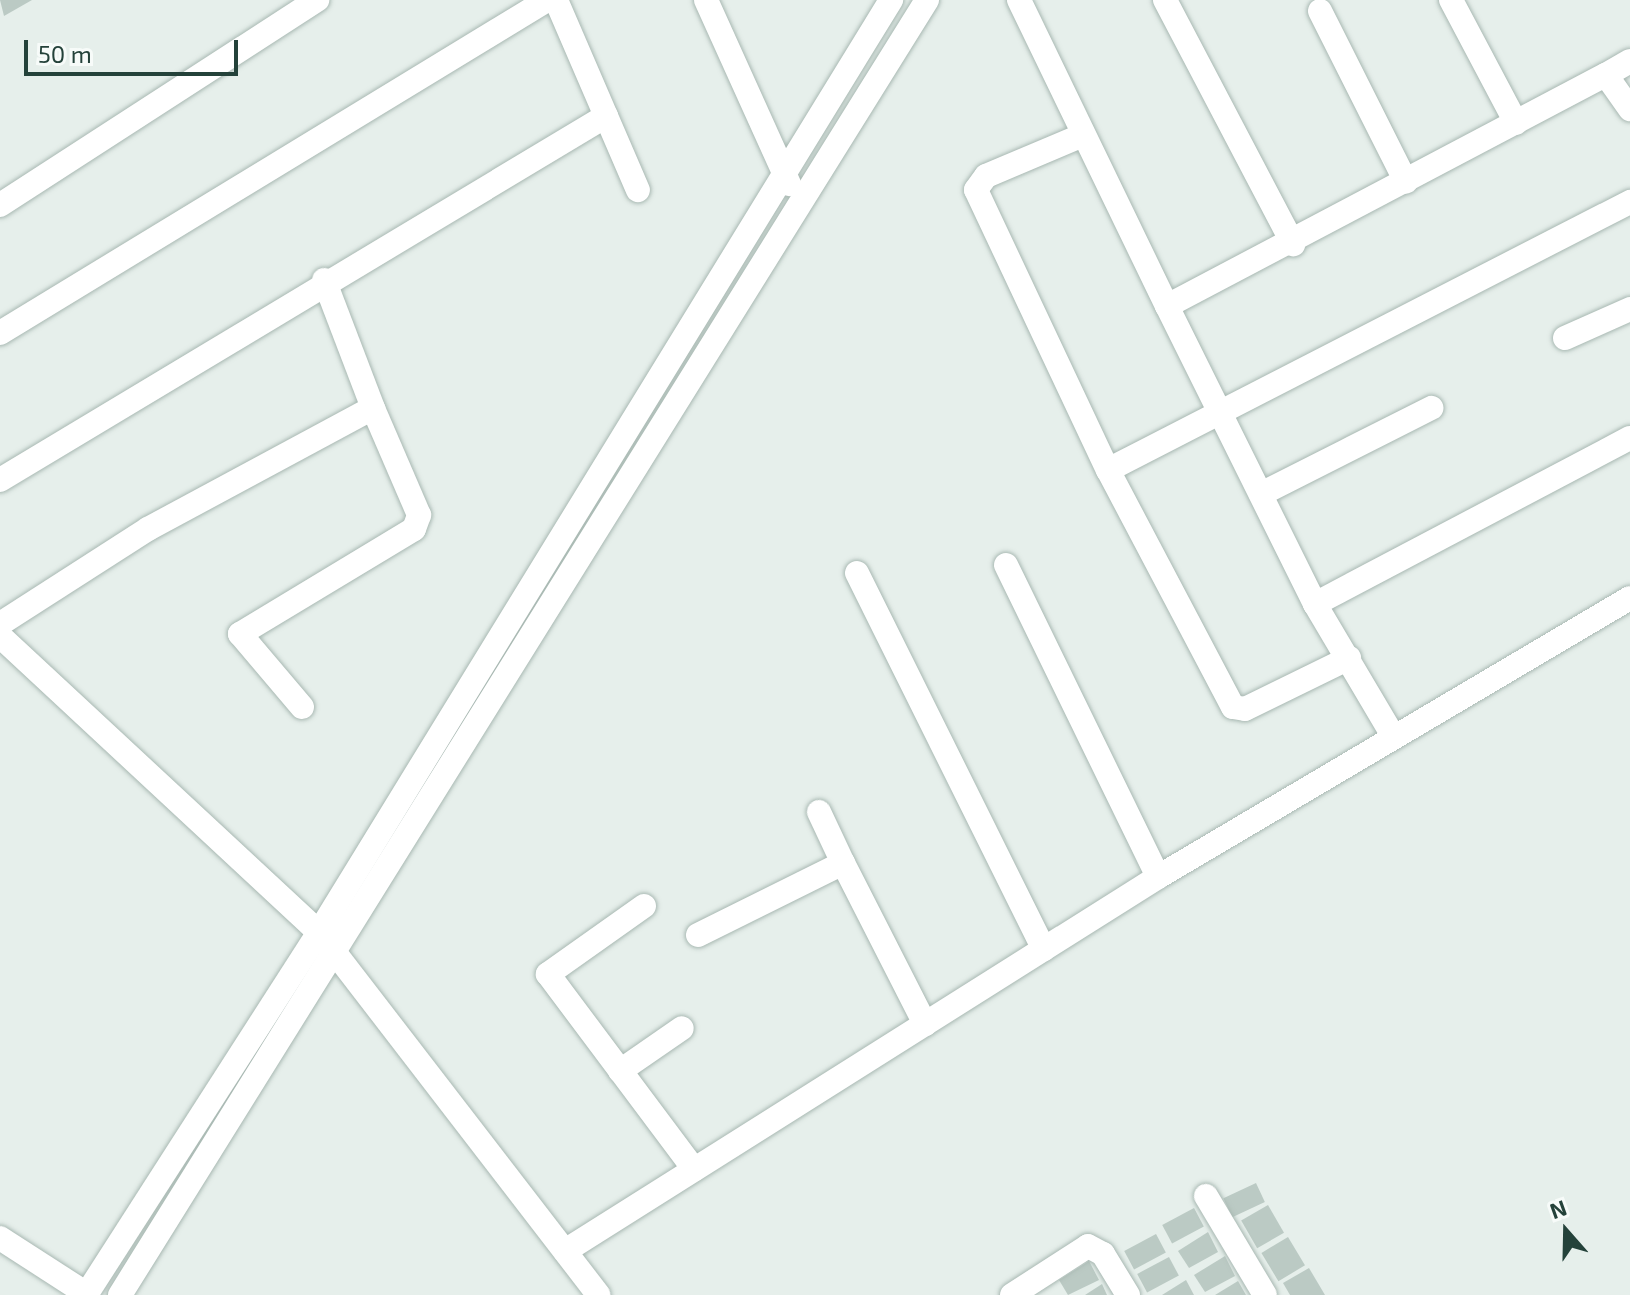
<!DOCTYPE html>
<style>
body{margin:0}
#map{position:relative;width:1630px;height:1295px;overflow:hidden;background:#e6efeb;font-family:"Exo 2",sans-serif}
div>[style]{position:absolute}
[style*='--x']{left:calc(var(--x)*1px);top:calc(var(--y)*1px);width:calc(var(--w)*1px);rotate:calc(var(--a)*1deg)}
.building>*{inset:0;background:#bbcac4;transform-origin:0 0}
.roads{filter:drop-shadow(0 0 2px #a8b8b2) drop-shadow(0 0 2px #a8b8b2)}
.minor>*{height:24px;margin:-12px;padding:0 12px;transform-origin:12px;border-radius:12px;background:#fff}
span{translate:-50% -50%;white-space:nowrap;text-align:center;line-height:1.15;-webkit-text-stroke:6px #f7fbf9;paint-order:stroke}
.north{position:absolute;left:1526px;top:1191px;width:80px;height:80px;-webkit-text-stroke:6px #f7fbf9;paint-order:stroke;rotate:340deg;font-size:22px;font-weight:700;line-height:32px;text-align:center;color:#24423a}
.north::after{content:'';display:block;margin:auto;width:28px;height:36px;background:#24423a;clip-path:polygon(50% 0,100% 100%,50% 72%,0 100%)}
.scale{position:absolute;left:24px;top:40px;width:214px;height:36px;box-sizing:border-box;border:4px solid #24423a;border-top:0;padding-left:10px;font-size:24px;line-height:28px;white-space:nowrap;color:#24423a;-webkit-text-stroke:6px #f7fbf9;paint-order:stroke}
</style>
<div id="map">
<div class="building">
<i style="clip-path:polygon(0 0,32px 0,4px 16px)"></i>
<i style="left:1256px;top:1183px;width:21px;height:36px;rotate:65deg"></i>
<i style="left:1268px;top:1205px;width:32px;height:31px;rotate:60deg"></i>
<i style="left:1194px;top:1208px;width:21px;height:36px;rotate:62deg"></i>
<i style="clip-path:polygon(1208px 1232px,1218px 1252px,1189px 1268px,1178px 1251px)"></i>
<i style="left:1156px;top:1234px;width:21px;height:36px;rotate:62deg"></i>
<i style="left:1288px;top:1237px;width:33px;height:31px;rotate:59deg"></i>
<i style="clip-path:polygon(1225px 1256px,1235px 1276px,1205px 1292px,1194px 1275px)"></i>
<i style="left:1169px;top:1257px;width:21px;height:36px;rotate:62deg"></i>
<i style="clip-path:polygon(1089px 1261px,1099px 1280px,1068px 1295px,1059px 1280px)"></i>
<i style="clip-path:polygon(1309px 1268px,1325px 1295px,1290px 1295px,1283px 1283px)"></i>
<i style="clip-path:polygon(1186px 1280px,1194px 1295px,1162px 1295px)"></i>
<i style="clip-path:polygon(1238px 1281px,1246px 1295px,1215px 1295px)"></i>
<i style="clip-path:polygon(1102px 1284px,1107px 1295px,1085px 1295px)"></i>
</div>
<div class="roads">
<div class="minor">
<i style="--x:556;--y:0;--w:207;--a:66.7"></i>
<i style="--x:706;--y:0;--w:202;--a:65.7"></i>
<i style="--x:1019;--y:0;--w:340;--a:64.2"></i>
<i style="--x:1167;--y:306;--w:496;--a:-27.8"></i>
<i style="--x:1165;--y:0;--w:276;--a:62.3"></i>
<i style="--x:1451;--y:0;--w:139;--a:62.1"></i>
<i style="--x:1320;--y:11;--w:191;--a:63.3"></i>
<i style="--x:1630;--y:61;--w:28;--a:150"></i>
<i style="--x:1606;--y:75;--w:42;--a:54.8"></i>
<i style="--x:1083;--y:135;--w:105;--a:157.1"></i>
<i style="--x:986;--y:176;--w:17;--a:126"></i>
<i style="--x:976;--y:190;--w:310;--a:64.8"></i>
<i style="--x:1108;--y:470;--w:268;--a:62.2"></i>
<i style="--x:1233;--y:707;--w:12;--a:9"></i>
<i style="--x:1245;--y:709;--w:116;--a:-26.1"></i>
<i style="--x:0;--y:205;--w:378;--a:-32.9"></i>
<i style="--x:1167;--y:306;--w:333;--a:63.6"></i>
<i style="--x:1315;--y:604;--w:151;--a:59.4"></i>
<i style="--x:0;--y:333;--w:640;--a:-31.33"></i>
<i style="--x:1565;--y:338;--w:71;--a:-24"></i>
<i style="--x:1108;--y:470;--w:587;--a:-27.18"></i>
<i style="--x:0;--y:480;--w:707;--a:-30.99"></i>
<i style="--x:1261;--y:494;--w:191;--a:-26.8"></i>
<i style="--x:1006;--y:565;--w:347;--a:64"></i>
<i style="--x:857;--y:573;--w:420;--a:63.6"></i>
<i style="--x:1315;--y:604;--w:356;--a:-27.8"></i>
<i style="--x:0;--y:624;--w:176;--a:-32.7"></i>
<i style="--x:148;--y:529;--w:255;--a:-28.3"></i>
<i style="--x:373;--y:408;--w:137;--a:-110.9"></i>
<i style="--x:0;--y:636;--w:435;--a:42.9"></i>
<i style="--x:319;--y:932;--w:458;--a:52.4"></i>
<i style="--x:302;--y:707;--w:96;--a:-130.3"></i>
<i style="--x:240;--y:634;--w:203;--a:-31.1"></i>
<i style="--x:414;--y:529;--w:15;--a:-70"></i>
<i style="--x:419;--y:515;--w:116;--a:-113.3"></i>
<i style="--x:819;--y:812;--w:56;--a:64.8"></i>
<i style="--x:644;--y:906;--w:118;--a:144.7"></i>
<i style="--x:548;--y:974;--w:244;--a:53.2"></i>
<i style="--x:698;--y:935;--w:162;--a:-26.4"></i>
<i style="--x:843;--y:863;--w:181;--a:63"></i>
<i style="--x:620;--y:1071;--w:75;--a:-34.7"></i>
<i style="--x:1206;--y:1196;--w:115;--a:59.2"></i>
<i style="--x:0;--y:1238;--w:103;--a:32.8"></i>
<i style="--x:565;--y:1251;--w:701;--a:-32.24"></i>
<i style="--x:1158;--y:877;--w:548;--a:-30.59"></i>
<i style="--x:86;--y:1295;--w:431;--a:-57.3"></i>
<i style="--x:319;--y:932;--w:1094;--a:-58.46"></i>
<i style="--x:120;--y:1295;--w:1526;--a:-58.07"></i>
<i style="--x:1012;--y:1295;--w:90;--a:-32.8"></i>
<i style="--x:1088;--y:1246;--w:17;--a:28"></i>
<i style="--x:1103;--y:1254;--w:48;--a:58.6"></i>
</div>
</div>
<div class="north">N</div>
<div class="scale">50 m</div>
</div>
